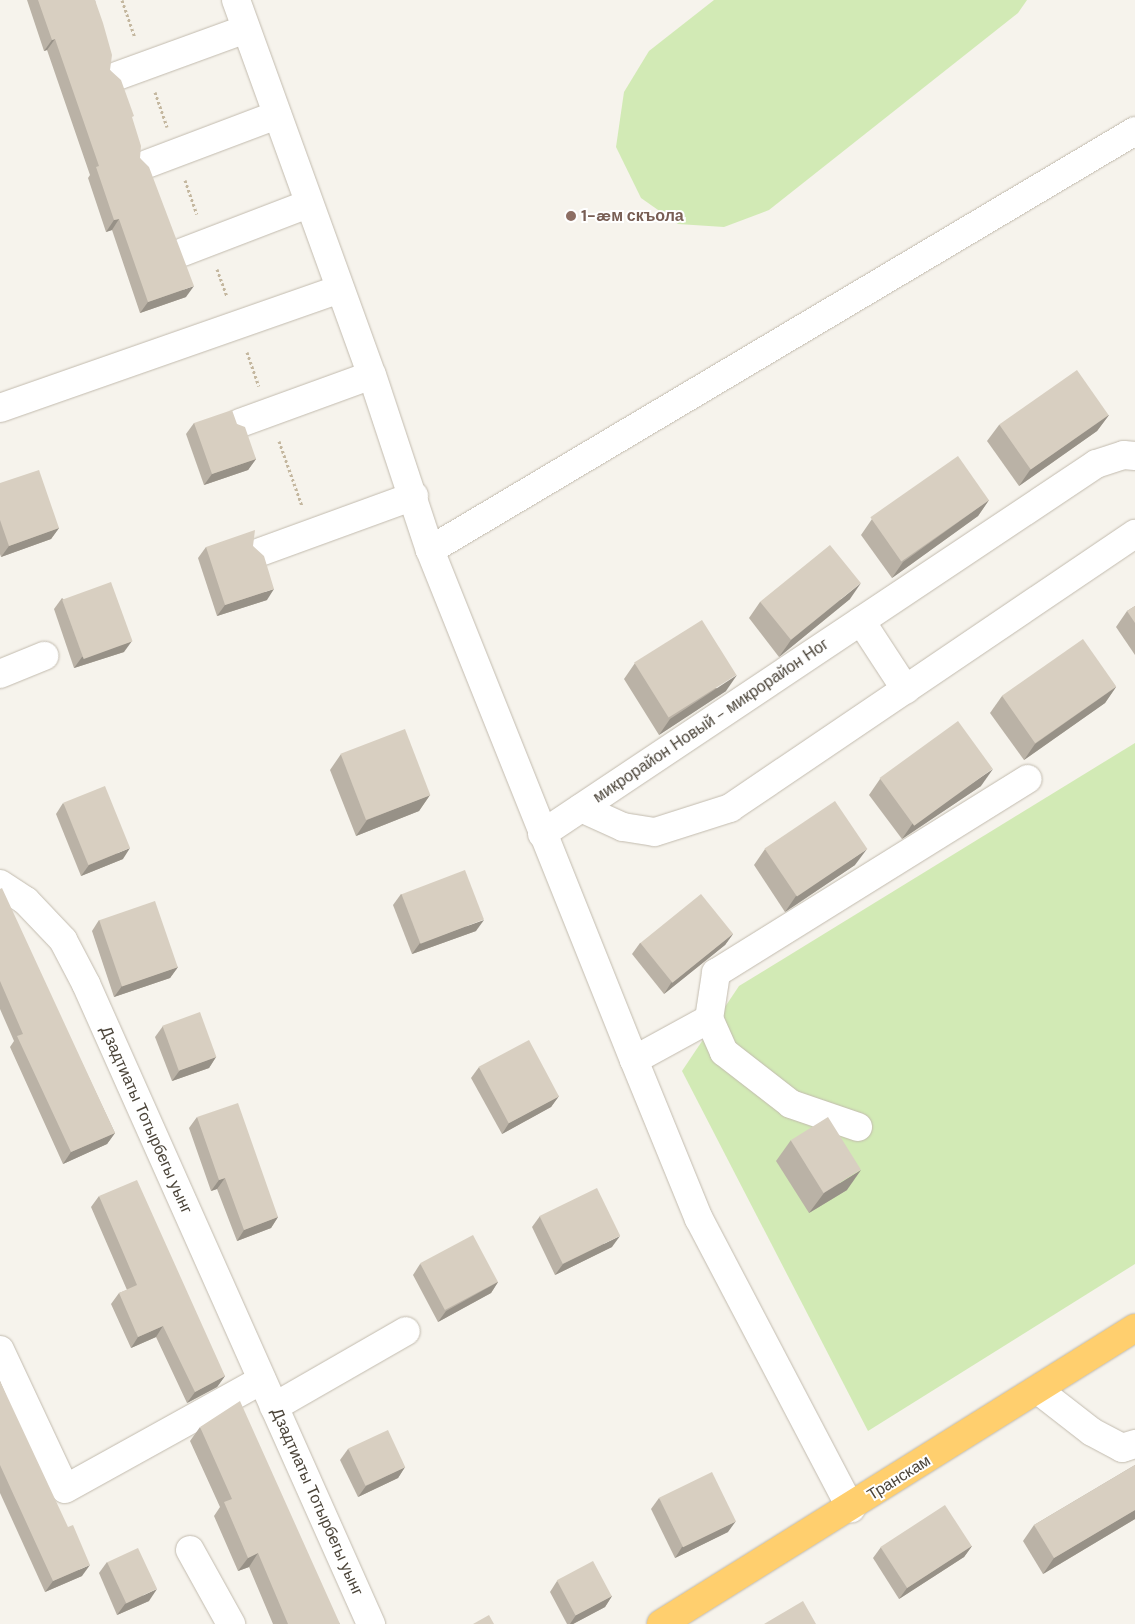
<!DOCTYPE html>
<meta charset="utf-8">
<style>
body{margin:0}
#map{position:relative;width:1135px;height:1624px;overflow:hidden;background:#f6f3ec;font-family:"DM Sans",sans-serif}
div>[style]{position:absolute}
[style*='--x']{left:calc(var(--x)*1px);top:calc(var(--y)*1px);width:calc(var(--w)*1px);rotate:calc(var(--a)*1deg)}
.green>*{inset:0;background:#d2eab5}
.path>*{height:3px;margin-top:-1.5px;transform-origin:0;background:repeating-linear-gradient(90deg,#c4b79f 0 2.5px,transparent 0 5px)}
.roads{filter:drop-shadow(0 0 1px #c2bbae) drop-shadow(0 0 1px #c2bbae)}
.minor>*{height:28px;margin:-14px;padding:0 14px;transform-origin:14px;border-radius:14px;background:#fff}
.highway>*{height:28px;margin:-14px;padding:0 14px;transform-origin:14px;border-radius:14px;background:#ffcf6e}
.wall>*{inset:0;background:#bab2a6}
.shaded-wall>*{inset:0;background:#979187}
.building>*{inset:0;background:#d8cfc1;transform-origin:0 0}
.dots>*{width:14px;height:14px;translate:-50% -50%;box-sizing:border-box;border:2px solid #fff;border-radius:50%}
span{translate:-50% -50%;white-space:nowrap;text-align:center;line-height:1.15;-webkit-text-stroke:4px #fff;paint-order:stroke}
.education-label{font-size:16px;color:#785e54;font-weight:700}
.left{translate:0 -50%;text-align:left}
.street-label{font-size:16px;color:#4b4439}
</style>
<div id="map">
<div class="green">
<i style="clip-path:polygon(714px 0,1027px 0,1018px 13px,769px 210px,724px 227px,678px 224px,641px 198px,616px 147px,624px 92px,649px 51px)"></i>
<i style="clip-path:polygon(1135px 743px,1135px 1264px,868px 1431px,682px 1071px,739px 986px)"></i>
</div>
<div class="path">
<i style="--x:122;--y:0;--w:39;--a:71"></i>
<i style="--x:155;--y:92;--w:37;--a:71"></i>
<i style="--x:185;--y:180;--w:36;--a:71"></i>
<i style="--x:217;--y:269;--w:29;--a:70"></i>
<i style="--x:247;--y:352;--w:36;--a:71"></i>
<i style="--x:279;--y:441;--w:69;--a:70.5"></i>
</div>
<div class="roads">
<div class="minor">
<i style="--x:236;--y:0;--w:399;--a:70.1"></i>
<i style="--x:372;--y:375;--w:184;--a:71.7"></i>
<i style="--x:430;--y:550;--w:549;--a:68.2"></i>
<i style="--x:634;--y:1060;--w:172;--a:67.8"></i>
<i style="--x:699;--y:1219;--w:327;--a:62.3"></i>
<i style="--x:117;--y:76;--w:137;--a:-20"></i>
<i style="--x:147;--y:164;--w:139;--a:-20.7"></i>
<i style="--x:183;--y:252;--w:134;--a:-21"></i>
<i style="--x:0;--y:408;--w:359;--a:-19.3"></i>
<i style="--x:240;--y:423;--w:140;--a:-20"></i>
<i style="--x:430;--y:550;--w:820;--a:-30.72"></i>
<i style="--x:260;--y:552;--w:164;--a:-20"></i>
<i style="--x:861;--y:621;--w:82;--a:56.9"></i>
<i style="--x:0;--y:674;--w:48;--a:-22.2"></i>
<i style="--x:581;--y:808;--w:46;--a:24.3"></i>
<i style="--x:623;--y:827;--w:32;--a:9"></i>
<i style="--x:655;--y:832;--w:79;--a:-17.7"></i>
<i style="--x:730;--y:808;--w:489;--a:-34.1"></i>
<i style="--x:542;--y:834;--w:666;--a:-33.74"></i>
<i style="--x:1096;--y:464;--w:29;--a:-18"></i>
<i style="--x:1124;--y:455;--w:11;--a:5"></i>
<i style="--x:0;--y:884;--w:31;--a:33"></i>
<i style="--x:26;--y:901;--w:54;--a:46.5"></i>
<i style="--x:63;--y:940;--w:50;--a:62.4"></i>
<i style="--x:86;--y:984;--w:701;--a:66"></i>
<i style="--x:634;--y:1060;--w:85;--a:-28.7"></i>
<i style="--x:858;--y:1127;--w:71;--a:-161.1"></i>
<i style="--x:791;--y:1104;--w:85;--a:-142.2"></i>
<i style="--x:724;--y:1052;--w:36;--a:-114"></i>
<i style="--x:709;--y:1019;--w:47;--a:-81.3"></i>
<i style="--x:716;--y:973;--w:367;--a:-31.9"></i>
<i style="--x:0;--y:1350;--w:153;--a:64.9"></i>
<i style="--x:65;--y:1489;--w:225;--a:-29"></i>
<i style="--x:1038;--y:1390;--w:68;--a:37.9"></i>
<i style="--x:1092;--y:1432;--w:34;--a:28"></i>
<i style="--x:1122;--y:1448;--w:14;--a:-17"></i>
<i style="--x:274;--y:1407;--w:152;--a:-29.9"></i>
<i style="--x:190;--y:1550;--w:85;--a:61"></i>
</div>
<div class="highway">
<i style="--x:661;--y:1624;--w:559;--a:-31.98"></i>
</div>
</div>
<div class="wall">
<i style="clip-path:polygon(27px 0,95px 0,110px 70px,132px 119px,140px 158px,186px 297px,140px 313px,112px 230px,106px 232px,88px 178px,90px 175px,47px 50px,44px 51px)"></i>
<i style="clip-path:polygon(1109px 415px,1097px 431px,1019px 486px,987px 441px,999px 425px)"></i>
<i style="clip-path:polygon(194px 423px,237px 424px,256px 459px,248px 470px,204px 485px,186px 434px)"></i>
<i style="clip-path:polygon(0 483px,59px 528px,51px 539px,1px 557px,0 554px)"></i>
<i style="clip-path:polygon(989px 500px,978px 516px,892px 578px,861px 535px,872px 519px)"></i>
<i style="clip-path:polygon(253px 546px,267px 600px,217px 616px,198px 558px,206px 547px)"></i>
<i style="clip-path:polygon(62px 598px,124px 652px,74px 668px,54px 609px)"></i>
<i style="clip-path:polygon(850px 599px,779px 657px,749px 618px,760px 602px)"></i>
<i style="clip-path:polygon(1135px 606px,1135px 655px,1116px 627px,1127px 611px)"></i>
<i style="clip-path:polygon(635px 663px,726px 691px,659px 735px,624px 679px)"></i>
<i style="clip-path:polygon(1116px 687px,1105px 703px,1024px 760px,990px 713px,1002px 696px)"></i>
<i style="clip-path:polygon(341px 754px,430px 795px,419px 811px,356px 836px,330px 770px)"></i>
<i style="clip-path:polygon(880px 779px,981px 786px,902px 839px,869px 795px)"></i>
<i style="clip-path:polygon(63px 803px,123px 859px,81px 876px,56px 814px)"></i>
<i style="clip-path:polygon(765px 849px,855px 865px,785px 912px,754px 865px)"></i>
<i style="clip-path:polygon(0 889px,115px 1133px,107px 1144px,63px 1164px,10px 1047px,14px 1041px,0 1009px)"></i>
<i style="clip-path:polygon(401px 894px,476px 931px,412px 954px,393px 905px)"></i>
<i style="clip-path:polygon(99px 920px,178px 967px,170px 978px,114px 997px,92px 931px)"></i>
<i style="clip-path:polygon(733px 934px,725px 945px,664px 994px,632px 954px,640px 943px)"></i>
<i style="clip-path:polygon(163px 1026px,216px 1057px,209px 1068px,172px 1081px,155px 1037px)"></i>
<i style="clip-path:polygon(479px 1067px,559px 1096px,551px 1107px,502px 1134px,471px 1078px)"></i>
<i style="clip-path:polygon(197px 1117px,278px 1217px,271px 1228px,237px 1241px,217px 1189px,211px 1191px,189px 1128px)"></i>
<i style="clip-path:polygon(791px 1140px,847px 1190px,809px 1213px,776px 1161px)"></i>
<i style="clip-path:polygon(99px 1196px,225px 1376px,217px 1387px,187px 1403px,156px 1337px,131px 1348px,111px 1304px,119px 1293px,127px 1290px,91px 1207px)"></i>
<i style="clip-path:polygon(540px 1216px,612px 1247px,555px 1275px,532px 1227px)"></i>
<i style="clip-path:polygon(420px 1264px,498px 1282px,491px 1293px,438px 1322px,413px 1275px)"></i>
<i style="clip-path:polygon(0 1381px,82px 1576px,45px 1592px,0 1493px)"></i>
<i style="clip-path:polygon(200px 1427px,340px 1624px,273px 1624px,249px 1567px,238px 1571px,214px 1516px,220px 1507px,190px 1441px)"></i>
<i style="clip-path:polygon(348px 1449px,405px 1467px,398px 1478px,358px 1497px,340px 1460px)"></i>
<i style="clip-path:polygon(1135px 1465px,1135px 1519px,1043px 1574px,1023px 1541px,1034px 1525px)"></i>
<i style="clip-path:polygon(659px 1498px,728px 1532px,675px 1558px,651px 1509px)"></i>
<i style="clip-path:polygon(972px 1546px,964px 1557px,899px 1599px,873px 1558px,881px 1547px)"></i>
<i style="clip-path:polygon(107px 1562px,149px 1601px,117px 1615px,99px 1573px)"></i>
<i style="clip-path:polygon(557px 1581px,612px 1596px,605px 1607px,573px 1624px,567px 1624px,550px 1592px)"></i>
</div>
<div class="shaded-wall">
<i style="clip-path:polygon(55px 39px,47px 50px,44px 51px,52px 40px)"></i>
<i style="clip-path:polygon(119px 219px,112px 230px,106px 232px,114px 220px)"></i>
<i style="clip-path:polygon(194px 286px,186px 297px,140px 313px,148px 302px)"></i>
<i style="clip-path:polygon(1109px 415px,1097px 431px,1019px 486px,1030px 470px)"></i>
<i style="clip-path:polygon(256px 459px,248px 470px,204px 485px,212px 474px)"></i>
<i style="clip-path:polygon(989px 500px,978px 516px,892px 578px,903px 562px)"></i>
<i style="clip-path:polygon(59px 528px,51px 539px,1px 557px,9px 546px)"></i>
<i style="clip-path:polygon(861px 583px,850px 599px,779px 657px,791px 640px)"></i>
<i style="clip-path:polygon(274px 589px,267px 600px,217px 616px,225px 605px)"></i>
<i style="clip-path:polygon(132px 641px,124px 652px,74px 668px,82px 657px)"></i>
<i style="clip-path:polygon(737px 675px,726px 691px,659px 735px,670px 719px)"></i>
<i style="clip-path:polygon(1116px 687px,1105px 703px,1024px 760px,1035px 744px)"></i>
<i style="clip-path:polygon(993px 769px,981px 786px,902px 839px,913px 823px)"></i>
<i style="clip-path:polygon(430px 795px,419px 811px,356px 836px,367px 820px)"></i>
<i style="clip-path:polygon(130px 848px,123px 859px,81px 876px,89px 865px)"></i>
<i style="clip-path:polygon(867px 849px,855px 865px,785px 912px,796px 896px)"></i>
<i style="clip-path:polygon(484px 920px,476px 931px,412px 954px,420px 943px)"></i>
<i style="clip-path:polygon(733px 934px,725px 945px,664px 994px,671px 983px)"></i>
<i style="clip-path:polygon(178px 967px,170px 978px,114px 997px,122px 986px)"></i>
<i style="clip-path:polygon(216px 1057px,209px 1068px,172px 1081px,180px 1070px)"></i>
<i style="clip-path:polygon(559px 1096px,551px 1107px,502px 1134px,509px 1123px)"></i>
<i style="clip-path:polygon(115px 1133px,107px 1144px,63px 1164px,71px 1152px)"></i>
<i style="clip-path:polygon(861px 1170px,847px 1190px,809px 1213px,824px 1193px)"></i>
<i style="clip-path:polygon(225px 1178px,217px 1189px,211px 1191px,219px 1180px)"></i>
<i style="clip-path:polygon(278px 1217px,271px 1228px,237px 1241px,244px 1230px)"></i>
<i style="clip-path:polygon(620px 1236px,612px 1247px,555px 1275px,563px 1264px)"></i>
<i style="clip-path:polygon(498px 1282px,491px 1293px,438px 1322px,446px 1311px)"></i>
<i style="clip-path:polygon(163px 1326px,156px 1337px,131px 1348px,138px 1337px)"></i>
<i style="clip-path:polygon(225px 1376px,217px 1387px,187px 1403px,195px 1392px)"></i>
<i style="clip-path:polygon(405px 1467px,398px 1478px,358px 1497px,366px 1486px)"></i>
<i style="clip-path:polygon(1135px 1510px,1135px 1519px,1043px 1574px,1054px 1558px)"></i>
<i style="clip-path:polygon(736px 1521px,728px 1532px,675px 1558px,682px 1547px)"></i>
<i style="clip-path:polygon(972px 1546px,964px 1557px,899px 1599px,907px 1588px)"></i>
<i style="clip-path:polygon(258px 1553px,249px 1567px,238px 1571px,248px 1558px)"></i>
<i style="clip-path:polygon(90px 1565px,82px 1576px,45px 1592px,53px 1581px)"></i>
<i style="clip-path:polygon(157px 1589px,149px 1601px,117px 1615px,125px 1604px)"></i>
<i style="clip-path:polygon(612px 1596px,605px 1607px,573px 1624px,570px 1624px,576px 1615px)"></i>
</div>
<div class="building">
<i style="clip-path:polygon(38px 0,95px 0,103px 23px,112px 55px,110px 70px,121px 80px,134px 116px,132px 117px,141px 146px,140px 158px,149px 167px,194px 286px,148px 302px,119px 219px,114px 220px,96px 167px,99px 166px,55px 39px,52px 40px)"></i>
<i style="left:1077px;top:370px;width:55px;height:95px;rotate:55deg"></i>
<i style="clip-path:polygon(232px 410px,237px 424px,245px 427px,256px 459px,212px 474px,194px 423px)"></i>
<i style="left:958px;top:456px;width:54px;height:107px;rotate:55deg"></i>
<i style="clip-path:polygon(39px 470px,59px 528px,9px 546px,0 520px,0 483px)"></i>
<i style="clip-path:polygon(255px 530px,253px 546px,264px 556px,274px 589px,225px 605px,206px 547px)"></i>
<i style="left:830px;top:545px;width:49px;height:90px;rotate:51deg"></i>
<i style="left:111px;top:582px;width:63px;height:52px;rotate:70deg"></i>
<i style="clip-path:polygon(1135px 606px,1135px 623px,1127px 611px)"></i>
<i style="left:702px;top:620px;width:65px;height:80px;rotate:58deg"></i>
<i style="left:1083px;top:639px;width:58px;height:99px;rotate:55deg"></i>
<i style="left:958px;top:721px;width:59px;height:97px;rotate:54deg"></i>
<i style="left:405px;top:729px;width:71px;height:69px;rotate:69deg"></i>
<i style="left:105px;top:786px;width:67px;height:45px;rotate:68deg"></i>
<i style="left:835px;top:801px;width:58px;height:85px;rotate:56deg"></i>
<i style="left:465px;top:870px;width:53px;height:68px;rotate:69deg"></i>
<i style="clip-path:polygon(2px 888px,115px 1133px,71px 1152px,17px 1036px,23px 1034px,0 981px,0 889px)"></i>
<i style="left:701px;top:894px;width:51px;height:78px;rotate:51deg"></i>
<i style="left:155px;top:901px;width:70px;height:59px;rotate:71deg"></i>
<i style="left:200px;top:1012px;width:48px;height:40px;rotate:70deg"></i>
<i style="left:529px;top:1040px;width:64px;height:57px;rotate:62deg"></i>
<i style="clip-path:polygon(238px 1103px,278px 1217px,244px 1230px,225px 1178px,219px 1180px,197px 1117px)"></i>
<i style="left:828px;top:1117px;width:62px;height:44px;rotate:58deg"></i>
<i style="clip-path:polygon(137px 1180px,225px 1376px,195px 1392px,163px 1326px,138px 1337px,119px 1293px,137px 1285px,99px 1196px)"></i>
<i style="left:597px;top:1188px;width:53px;height:64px;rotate:64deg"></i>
<i style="left:473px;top:1235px;width:53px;height:60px;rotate:62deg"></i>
<i style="clip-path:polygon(0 1381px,68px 1527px,73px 1525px,90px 1565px,53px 1581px,0 1465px)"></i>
<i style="clip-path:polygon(240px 1401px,340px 1624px,288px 1624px,258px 1553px,248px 1558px,224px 1502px,232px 1499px,200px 1427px)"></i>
<i style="left:388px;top:1430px;width:41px;height:44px;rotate:65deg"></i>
<i style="clip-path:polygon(1135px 1465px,1135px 1510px,1054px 1558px,1034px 1525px)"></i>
<i style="left:712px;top:1472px;width:55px;height:59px;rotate:64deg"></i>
<i style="left:945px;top:1505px;width:49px;height:77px;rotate:57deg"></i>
<i style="left:138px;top:1548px;width:45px;height:34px;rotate:65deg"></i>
<i style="left:593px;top:1561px;width:40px;height:41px;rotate:62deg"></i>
<i style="clip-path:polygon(803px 1601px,816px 1624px,764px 1624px)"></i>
<i style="clip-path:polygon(489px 1615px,494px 1624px,473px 1624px)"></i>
</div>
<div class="dots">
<i style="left:571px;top:216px;background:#8d6e63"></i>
</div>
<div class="education-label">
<span class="left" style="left:581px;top:216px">1-æм скъола</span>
</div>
<div class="street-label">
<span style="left:711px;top:721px;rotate:-34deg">микрорайон Новый - микрорайон Ног</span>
<span style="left:146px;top:1120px;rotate:66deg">Дзадтиаты Тотырбегы уынг</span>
<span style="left:899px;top:1478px;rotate:-32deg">Транскам</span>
<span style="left:317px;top:1502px;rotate:66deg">Дзадтиаты Тотырбегы уынг</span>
</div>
</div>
